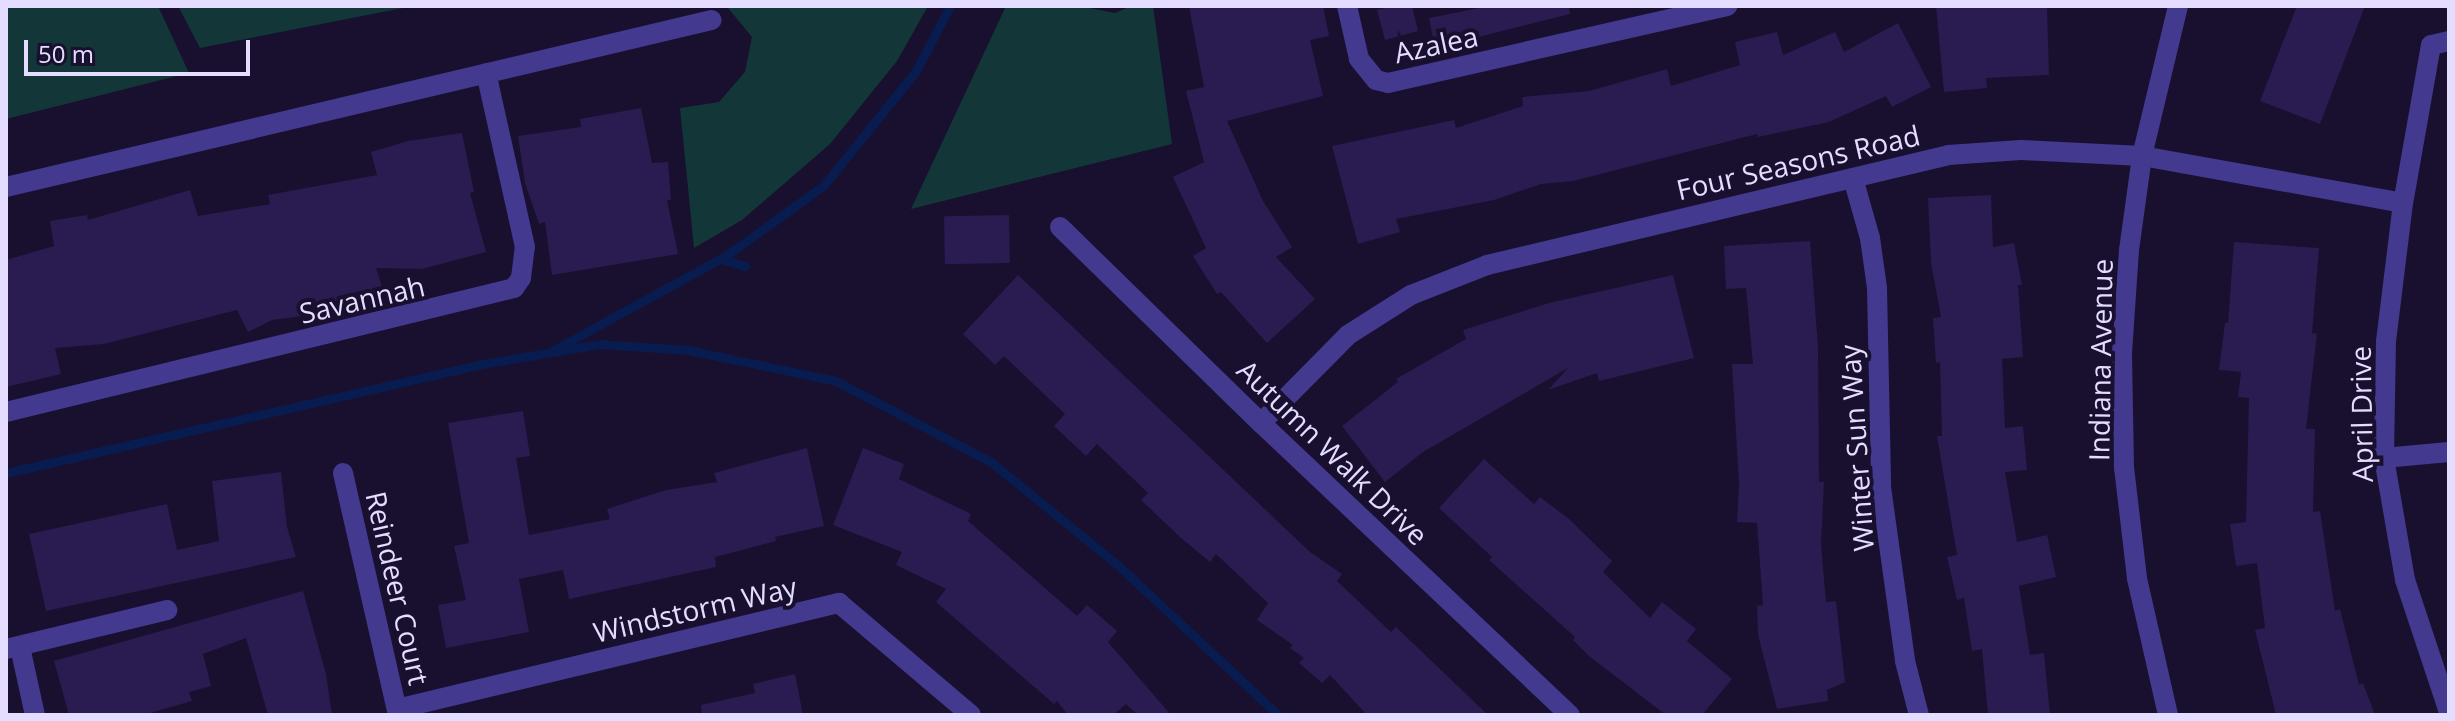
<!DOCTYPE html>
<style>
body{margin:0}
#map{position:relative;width:2455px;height:721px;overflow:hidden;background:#18102e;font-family:"Open Sans",sans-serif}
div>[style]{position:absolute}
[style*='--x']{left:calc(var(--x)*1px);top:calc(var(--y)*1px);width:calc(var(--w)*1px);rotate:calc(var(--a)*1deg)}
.green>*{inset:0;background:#133638}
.stream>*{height:9px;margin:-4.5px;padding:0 4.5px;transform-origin:4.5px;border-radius:4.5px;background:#081c4f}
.building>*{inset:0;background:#2a1b50;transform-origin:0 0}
.minor>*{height:20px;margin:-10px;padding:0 10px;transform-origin:10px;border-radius:10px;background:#43398f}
span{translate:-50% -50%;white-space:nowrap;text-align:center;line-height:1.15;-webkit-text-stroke:8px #18102e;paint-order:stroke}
.street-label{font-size:28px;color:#e4ddff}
.frame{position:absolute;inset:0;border:8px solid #e4ddff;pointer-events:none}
.scale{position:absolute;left:24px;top:40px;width:226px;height:36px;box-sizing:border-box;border:4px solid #e4ddff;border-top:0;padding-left:10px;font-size:24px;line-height:28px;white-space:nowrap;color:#e4ddff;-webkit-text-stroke:6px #18102e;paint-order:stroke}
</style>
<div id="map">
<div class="green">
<i style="clip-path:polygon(6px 6px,158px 6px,189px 73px,6px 119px)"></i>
<i style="clip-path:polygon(178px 6px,413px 6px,200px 48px)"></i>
<i style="clip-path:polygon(721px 6px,928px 6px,897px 61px,830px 144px,742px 220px,694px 248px,680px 108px,719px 102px,745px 72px,752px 37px,728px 8px)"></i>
<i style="clip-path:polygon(1006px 6px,1079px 6px,1115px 13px,1131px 6px,1153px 6px,1172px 144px,911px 209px)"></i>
</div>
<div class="stream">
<i style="--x:720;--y:259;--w:26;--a:16"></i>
<i style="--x:554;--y:350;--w:197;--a:-28.8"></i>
<i style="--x:727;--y:255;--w:120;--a:-35.8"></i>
<i style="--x:824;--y:185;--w:146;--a:-51.1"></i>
<i style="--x:916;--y:71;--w:73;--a:-62.4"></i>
<i style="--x:6;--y:473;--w:488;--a:-12.9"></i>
<i style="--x:482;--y:364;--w:120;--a:-9.6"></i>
<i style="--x:600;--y:344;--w:88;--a:3.9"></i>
<i style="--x:688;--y:350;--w:151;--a:11.8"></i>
<i style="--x:836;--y:381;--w:175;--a:27.6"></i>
<i style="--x:991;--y:462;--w:166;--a:39.1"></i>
<i style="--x:1120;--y:567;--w:216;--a:43.1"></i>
</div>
<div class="building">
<i style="clip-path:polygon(1189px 6px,1323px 6px,1329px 36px,1310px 40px,1323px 96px,1227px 121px,1263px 201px,1292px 247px,1276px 257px,1315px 299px,1267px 343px,1221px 292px,1217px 294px,1193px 256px,1206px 248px,1173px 177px,1204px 162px,1186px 91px,1204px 87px)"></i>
<i style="clip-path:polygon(1393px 6px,1412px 6px,1418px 31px,1385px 40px,1377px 10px)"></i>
<i style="clip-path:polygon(1489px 6px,1569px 6px,1570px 14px,1435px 48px,1429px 18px)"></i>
<i style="clip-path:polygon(1936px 6px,2047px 6px,2049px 75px,1986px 78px,1987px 88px,1944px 92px)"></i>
<i style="clip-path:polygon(2297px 6px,2365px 6px,2320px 124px,2260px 101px)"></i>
<i style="clip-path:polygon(1898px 23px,1931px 87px,1892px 107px,1886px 96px,1829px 122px,1758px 137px,1757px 134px,1573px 181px,1541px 184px,1494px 200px,1396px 219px,1400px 232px,1358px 244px,1332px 146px,1454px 120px,1456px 128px,1523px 106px,1522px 97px,1589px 91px,1667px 69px,1671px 86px,1740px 65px,1735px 42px,1777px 32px,1783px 55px,1835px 32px,1844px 52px)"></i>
<i style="clip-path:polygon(641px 108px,652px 163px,668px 162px,671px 200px,667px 200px,678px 254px,552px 275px,545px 222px,539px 224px,525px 183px,518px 136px,581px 127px,580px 119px)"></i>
<i style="clip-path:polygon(462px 133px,474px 192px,470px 193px,486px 252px,422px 269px,376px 268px,385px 296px,342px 311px,272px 320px,248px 332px,237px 310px,104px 344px,55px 348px,61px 374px,6px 387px,6px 260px,54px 246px,50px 221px,87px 215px,88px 220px,190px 190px,198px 216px,270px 204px,268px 195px,377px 175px,371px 152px,408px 141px)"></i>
<i style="clip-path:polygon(1991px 195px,1993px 247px,2014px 243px,2022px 285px,2018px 285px,2023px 357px,2002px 359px,2005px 428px,2023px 426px,2027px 470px,2005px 472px,2017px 542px,2047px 535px,2056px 577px,2019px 586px,2030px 655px,2044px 653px,2050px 715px,1988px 715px,1982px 649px,1972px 651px,1964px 598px,1957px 600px,1947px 557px,1957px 555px,1937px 436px,1942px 436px,1940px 362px,1936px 363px,1933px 318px,1941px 317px,1931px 263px,1928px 198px)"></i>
<i style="left:1009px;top:215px;width:48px;height:65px;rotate:89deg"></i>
<i style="clip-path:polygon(1810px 241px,1818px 347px,1819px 482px,1824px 482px,1821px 544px,1826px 602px,1836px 601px,1845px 682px,1827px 690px,1828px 701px,1777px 709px,1758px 635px,1757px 606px,1763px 605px,1757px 523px,1737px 522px,1739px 484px,1732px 364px,1753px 364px,1746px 288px,1726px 289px,1724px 246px)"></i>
<i style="clip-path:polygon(2234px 242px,2319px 248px,2312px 333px,2317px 334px,2306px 429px,2315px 429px,2313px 512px,2320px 511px,2335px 611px,2340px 609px,2359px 685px,2363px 683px,2375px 715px,2276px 715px,2255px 630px,2265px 628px,2257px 563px,2236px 566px,2230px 524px,2246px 522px,2249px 398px,2238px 397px,2241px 372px,2219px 370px,2225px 323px,2228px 323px)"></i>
<i style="clip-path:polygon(1018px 275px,1310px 552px,1342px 574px,1337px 581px,1391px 632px,1396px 627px,1488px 715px,1367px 715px,1330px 675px,1322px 683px,1299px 663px,1304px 658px,1290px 648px,1293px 645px,1257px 620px,1268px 603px,1216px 554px,1210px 562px,1180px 537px,1141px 500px,1148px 493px,1097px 444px,1086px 456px,1054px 426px,1065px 414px,1004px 356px,995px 365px,963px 334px)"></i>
<i style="clip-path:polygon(1673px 275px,1694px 358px,1599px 381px,1597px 373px,1548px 390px,1568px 368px,1423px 452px,1385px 482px,1342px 426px,1398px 382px,1396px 379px,1466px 339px,1463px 330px,1549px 303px)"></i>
<i style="clip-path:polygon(523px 411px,530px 456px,516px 458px,529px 535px,610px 519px,607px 509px,666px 490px,717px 482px,714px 473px,807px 448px,824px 526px,775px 537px,776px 541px,715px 557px,716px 567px,569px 599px,563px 570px,519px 579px,529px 632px,446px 648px,438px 605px,466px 600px,454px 546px,469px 543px,448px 423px)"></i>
<i style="clip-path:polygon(863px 448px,904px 464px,899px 479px,971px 514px,968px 521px,1077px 616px,1087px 605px,1117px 631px,1108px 642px,1171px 715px,1138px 715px,1126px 704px,1113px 715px,1068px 715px,1057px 701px,1054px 704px,936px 602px,946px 589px,896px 565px,902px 552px,833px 525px)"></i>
<i style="clip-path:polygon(1484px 459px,1534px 504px,1540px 497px,1569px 519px,1612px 561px,1603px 572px,1650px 618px,1662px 602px,1696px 629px,1687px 641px,1732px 679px,1702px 715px,1666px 715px,1589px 656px,1573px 640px,1575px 637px,1489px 560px,1492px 557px,1439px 508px)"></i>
<i style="clip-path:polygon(281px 472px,287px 527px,296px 557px,46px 611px,29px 534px,167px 504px,177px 550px,219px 541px,212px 481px)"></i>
<i style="clip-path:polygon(303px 591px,326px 674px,332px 715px,268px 715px,246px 638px,203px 654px,211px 686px,189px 692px,192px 701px,143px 715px,69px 715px,54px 661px)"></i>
<i style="clip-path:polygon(795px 674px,803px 715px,702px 715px,701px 705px,755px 693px,753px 684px)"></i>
</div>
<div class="minor">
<i style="--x:1347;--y:6;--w:54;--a:77.2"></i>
<i style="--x:1359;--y:59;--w:27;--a:51"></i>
<i style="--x:1376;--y:80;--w:12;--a:14"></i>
<i style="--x:1388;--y:83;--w:348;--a:-12.8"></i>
<i style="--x:2449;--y:41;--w:18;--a:167"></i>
<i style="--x:2431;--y:45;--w:160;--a:100"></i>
<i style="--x:2403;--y:203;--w:139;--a:97"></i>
<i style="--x:2386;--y:341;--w:117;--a:91"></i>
<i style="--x:2384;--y:458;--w:124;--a:80.2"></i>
<i style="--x:2405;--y:580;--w:139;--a:71.6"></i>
<i style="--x:1853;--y:178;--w:62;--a:74.2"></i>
<i style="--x:1870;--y:238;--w:50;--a:82"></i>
<i style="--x:1877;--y:288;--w:199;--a:88.8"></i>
<i style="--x:1881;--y:487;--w:176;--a:82.1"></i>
<i style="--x:1905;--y:661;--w:56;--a:75.5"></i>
<i style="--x:6;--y:187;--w:725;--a:-13.31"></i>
<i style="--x:1060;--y:227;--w:281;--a:44.3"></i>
<i style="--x:1261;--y:423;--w:425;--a:43.4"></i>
<i style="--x:6;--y:412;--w:523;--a:-13.72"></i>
<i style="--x:514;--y:288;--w:12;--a:-55"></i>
<i style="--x:521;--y:278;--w:31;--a:-83"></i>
<i style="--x:525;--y:247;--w:178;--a:-102.6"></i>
<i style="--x:1261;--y:423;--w:124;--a:-45.3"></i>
<i style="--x:1348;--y:335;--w:75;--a:-32.4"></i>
<i style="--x:1411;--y:295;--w:82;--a:-21.5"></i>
<i style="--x:1487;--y:265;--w:474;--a:-13.4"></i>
<i style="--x:1948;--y:155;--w:73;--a:-3.9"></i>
<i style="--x:2021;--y:150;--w:121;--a:2.8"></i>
<i style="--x:2142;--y:156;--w:265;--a:10.2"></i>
<i style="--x:2384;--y:458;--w:65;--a:-5.3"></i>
<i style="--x:343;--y:473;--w:248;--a:77.2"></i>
<i style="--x:20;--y:647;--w:70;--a:77.6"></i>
<i style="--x:6;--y:649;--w:166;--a:-13.6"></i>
<i style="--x:397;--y:709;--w:455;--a:-13.5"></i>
<i style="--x:839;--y:603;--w:173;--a:40.3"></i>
<i style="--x:2168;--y:715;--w:140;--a:-102.8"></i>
<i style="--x:2137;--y:578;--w:111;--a:-96.7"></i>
<i style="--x:2124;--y:468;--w:115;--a:-91"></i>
<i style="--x:2122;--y:353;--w:103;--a:-86.1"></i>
<i style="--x:2129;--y:250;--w:95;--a:-82.1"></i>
<i style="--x:2142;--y:156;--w:154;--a:-76.5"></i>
</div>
<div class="street-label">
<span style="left:1436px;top:44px;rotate:-12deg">Azalea</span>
<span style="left:1798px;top:162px;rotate:-13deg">Four Seasons Road</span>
<span style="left:362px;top:299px;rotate:-13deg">Savannah</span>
<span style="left:2100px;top:360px;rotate:-89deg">Indiana Avenue</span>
<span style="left:2361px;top:414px;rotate:-91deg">April Drive</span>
<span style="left:1856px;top:448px;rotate:-94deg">Winter Sun Way</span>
<span style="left:1333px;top:452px;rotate:44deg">Autumn Walk Drive</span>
<span style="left:398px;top:588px;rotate:77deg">Reindeer Court</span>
<span style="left:695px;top:609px;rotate:-13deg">Windstorm Way</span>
</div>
<div class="frame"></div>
<div class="scale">50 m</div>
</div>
